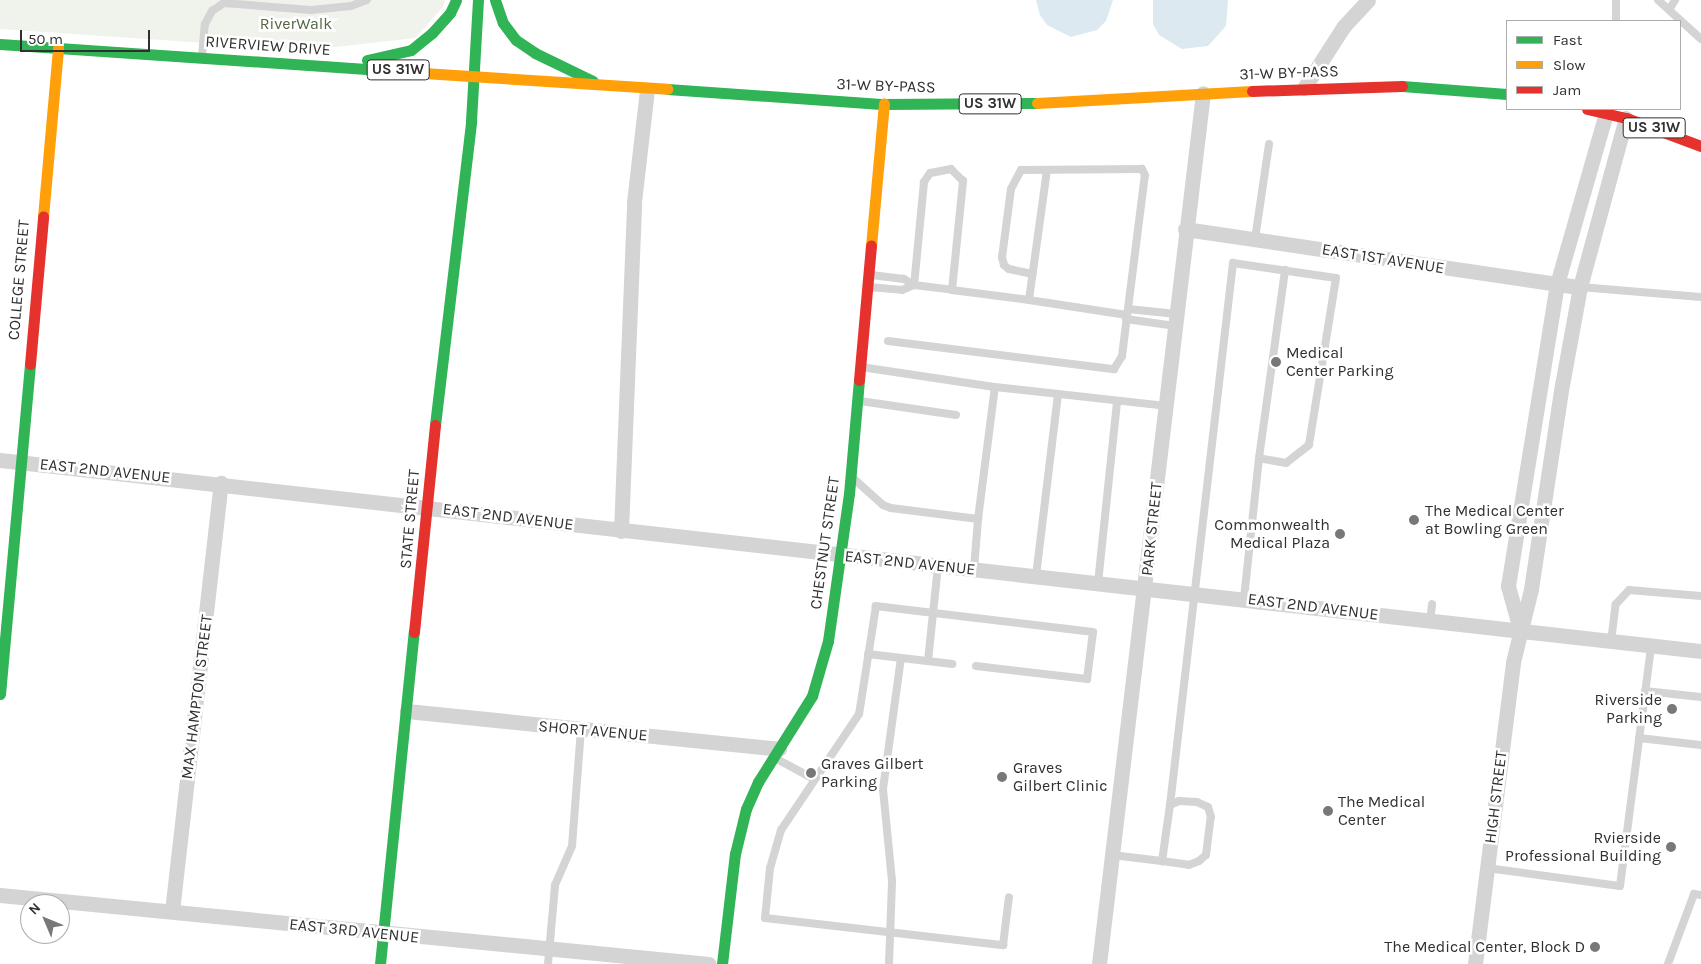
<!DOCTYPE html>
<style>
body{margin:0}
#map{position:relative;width:1701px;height:964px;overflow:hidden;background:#fff;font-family:Karla,sans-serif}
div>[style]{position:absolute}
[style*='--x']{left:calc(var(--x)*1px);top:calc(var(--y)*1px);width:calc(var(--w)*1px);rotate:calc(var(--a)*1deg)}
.green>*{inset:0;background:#f0f3ec}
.water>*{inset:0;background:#dde9f0}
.lane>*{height:8px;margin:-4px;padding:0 4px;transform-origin:4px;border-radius:4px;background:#d4d4d4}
.street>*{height:15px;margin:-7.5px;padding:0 7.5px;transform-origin:7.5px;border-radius:7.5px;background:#d4d4d4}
.fast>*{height:11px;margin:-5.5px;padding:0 5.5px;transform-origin:5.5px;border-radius:5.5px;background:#30b455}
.slow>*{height:11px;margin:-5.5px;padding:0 5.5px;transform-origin:5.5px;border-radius:5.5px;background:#ff9f0a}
.jam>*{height:11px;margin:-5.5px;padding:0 5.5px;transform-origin:5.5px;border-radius:5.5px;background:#e5322d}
.dots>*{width:14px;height:14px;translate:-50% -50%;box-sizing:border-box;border:2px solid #fff;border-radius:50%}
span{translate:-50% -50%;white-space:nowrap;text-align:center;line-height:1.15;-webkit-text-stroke:5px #fff;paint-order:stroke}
.shield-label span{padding:1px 4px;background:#fff;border:1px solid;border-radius:4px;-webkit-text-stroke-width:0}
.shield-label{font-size:15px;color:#303030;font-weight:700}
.park-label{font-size:16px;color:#536841}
.street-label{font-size:16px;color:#303030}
.poi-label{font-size:16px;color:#303030}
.left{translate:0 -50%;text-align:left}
.right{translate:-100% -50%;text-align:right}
.legend{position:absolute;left:1506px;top:20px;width:175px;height:90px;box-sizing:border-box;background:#fff;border:1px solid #acacac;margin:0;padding:6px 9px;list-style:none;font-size:15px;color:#303030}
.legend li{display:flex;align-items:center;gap:10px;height:25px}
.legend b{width:25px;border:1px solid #acacac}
.north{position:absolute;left:20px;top:894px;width:50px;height:50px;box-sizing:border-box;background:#fff;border:1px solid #acacac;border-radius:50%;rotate:315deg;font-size:14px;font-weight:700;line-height:20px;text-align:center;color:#303030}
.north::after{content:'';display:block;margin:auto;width:18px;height:22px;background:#787878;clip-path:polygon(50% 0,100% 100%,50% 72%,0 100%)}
.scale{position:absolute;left:20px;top:30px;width:130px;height:22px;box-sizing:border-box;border:2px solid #303030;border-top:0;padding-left:6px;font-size:15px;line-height:18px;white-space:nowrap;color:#303030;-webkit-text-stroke:4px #fff;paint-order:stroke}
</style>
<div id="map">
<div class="green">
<i style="clip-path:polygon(0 0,445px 0,443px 7px,415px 38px,309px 50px,0 29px)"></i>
</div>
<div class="water">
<i style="clip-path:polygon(1036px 0,1113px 0,1106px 21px,1097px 30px,1071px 37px,1047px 25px,1040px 15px)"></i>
<i style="clip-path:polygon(1153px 0,1228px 0,1226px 26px,1208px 46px,1182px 49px,1159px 35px,1153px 24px)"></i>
</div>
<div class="lane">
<i style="--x:1658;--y:0;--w:58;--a:42.2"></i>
<i style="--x:1669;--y:10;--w:12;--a:-59"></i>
<i style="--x:1616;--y:21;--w:21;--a:-90"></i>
<i style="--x:202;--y:56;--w:32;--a:-85"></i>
<i style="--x:205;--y:24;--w:15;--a:-62"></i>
<i style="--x:212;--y:11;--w:14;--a:-34"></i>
<i style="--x:224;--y:3;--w:87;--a:4.6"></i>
<i style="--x:311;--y:10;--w:40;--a:-5.7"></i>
<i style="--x:351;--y:6;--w:17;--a:-21"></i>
<i style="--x:1047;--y:170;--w:131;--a:97.9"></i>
<i style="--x:1029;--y:300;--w:99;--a:8.7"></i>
<i style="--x:1255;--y:239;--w:96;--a:-81.6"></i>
<i style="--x:869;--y:287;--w:33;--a:5"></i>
<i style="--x:902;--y:290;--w:13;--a:-23"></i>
<i style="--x:914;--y:285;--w:12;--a:-149"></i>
<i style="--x:904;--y:279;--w:33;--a:-173"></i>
<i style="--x:1580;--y:287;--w:121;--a:4.7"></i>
<i style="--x:952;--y:290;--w:110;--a:-84.2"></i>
<i style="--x:963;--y:181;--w:17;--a:-135"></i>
<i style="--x:951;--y:169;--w:21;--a:169"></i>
<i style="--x:930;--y:173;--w:11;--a:124"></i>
<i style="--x:924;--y:182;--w:103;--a:95.5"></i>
<i style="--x:914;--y:285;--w:38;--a:7"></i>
<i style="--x:952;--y:290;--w:78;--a:7.4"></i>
<i style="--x:1128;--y:309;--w:49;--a:5.8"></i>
<i style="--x:1126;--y:319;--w:49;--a:8.1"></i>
<i style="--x:888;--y:341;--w:228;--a:7.1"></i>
<i style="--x:1114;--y:369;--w:15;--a:-58"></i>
<i style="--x:1122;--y:356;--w:182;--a:-82.8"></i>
<i style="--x:1145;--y:175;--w:7;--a:-117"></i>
<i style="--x:1142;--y:169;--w:121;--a:179.5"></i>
<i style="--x:1021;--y:170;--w:21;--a:118"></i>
<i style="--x:1011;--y:189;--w:69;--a:97.5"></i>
<i style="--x:1002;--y:257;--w:8;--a:76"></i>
<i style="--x:1004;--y:265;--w:6;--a:39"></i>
<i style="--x:1009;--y:269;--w:24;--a:12"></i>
<i style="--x:861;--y:367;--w:135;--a:8.5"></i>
<i style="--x:860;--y:401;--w:97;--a:8.3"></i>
<i style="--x:1259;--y:458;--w:190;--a:-82.1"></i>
<i style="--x:854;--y:479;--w:39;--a:42"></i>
<i style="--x:883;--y:505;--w:9;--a:21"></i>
<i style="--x:891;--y:508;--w:88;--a:7.2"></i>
<i style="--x:978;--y:519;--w:133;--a:-82.7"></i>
<i style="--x:995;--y:387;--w:172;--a:6.3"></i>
<i style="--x:974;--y:569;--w:50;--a:-85.4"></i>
<i style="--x:1036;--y:576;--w:183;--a:-83.1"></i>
<i style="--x:1098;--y:583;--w:183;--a:-84"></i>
<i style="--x:1430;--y:621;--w:17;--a:-83"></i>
<i style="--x:1611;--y:642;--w:38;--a:-83"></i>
<i style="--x:1616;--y:604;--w:19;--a:-47"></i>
<i style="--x:1629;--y:590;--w:72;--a:4.8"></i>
<i style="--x:868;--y:654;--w:85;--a:6.8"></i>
<i style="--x:928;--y:661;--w:96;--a:-84"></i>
<i style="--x:976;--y:666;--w:112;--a:6.7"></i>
<i style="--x:1087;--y:679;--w:47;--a:-82.7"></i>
<i style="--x:1093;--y:632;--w:219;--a:-173.2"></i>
<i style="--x:876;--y:606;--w:109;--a:98.9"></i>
<i style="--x:859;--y:714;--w:140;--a:123.9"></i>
<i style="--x:781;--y:830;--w:40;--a:106"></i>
<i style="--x:770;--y:868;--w:50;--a:95.7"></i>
<i style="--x:765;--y:918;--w:240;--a:6.5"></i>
<i style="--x:1003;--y:945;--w:48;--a:-82.9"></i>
<i style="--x:1645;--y:691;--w:56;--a:6.1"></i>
<i style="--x:1639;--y:738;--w:62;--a:6.4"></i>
<i style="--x:775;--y:758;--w:44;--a:28.3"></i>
<i style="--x:1170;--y:805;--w:546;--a:-83.37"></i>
<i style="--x:1233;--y:263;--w:104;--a:8.3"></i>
<i style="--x:1336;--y:278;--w:169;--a:99.2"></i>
<i style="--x:1309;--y:445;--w:29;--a:142"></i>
<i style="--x:1286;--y:463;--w:27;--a:-170"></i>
<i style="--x:1259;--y:458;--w:142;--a:96.1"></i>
<i style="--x:1112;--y:855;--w:50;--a:6.8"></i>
<i style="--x:1162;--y:861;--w:27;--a:8"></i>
<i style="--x:1189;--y:865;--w:11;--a:-22"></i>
<i style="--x:1199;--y:861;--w:9;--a:-41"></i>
<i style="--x:1206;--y:855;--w:38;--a:-83"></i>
<i style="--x:1211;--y:817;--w:10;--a:-107"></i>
<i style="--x:1208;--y:807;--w:12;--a:-156"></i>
<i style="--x:1197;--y:802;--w:18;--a:-177"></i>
<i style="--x:1179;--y:801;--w:10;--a:156"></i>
<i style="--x:1170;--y:805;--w:57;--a:98.1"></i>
<i style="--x:1487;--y:868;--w:134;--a:7.7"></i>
<i style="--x:1620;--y:886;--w:242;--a:-82.6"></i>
<i style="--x:548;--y:964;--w:79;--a:-84.9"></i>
<i style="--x:555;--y:885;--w:43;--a:-66.4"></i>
<i style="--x:572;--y:846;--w:116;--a:-85.6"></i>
<i style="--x:889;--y:964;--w:83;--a:-87.9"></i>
<i style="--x:892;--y:881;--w:92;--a:-95.6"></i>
<i style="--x:883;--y:789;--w:132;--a:-82.2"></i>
<i style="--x:1668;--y:964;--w:75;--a:-69.6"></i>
<i style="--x:1694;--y:894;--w:7;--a:8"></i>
</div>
<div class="street">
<i style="--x:1304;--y:88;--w:74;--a:-57.2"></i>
<i style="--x:1344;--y:26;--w:35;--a:-47"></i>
<i style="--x:1185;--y:229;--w:399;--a:8.4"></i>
<i style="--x:0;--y:460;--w:1712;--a:6.41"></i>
<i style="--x:621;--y:531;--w:329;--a:-87.7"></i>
<i style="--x:634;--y:202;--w:113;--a:-83.4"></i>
<i style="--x:1520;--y:629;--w:45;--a:-105.6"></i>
<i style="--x:1508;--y:586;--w:306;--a:-80.8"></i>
<i style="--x:1557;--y:284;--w:178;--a:-74"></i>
<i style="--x:407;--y:711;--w:374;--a:5.8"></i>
<i style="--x:0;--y:895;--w:712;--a:5.56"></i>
<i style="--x:172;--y:911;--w:431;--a:-83.5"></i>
<i style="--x:1099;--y:964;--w:877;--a:-83.19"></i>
<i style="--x:1475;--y:964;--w:304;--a:-82.8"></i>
<i style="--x:1513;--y:662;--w:75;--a:-76.1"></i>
<i style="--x:1531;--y:589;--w:206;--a:-81.4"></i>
<i style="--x:1562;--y:385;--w:100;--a:-79.6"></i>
<i style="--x:1580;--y:287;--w:175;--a:-74.8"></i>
</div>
<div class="fast">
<i style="--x:495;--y:0;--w:24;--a:71"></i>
<i style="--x:503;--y:23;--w:21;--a:53"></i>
<i style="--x:516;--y:40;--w:23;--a:34"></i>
<i style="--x:535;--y:53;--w:64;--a:25.8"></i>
<i style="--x:0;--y:44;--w:378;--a:3.9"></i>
<i style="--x:367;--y:60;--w:45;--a:-12.8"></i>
<i style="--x:411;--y:50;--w:27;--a:-39"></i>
<i style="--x:432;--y:33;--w:27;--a:-48"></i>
<i style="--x:450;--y:13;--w:14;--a:-65"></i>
<i style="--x:1402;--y:86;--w:105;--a:4.4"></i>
<i style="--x:667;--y:89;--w:218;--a:4"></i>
<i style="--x:884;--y:104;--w:153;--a:-0.4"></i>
<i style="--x:435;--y:425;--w:306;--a:-83.2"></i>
<i style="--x:471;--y:121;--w:121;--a:-86.7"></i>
<i style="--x:0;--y:694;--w:331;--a:-84.8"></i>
<i style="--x:380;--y:964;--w:334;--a:-84.2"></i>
<i style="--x:722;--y:964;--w:111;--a:-83.3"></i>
<i style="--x:735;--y:854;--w:46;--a:-76.3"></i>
<i style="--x:746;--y:809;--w:30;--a:-66"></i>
<i style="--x:758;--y:782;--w:102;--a:-57.9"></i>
<i style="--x:812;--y:696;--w:57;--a:-73.8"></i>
<i style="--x:828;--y:641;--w:148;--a:-81.9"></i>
<i style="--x:849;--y:494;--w:114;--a:-85"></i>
</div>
<div class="slow">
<i style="--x:377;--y:70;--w:291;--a:3.7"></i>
<i style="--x:1037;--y:103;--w:215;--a:-3.2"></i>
<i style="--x:43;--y:217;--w:170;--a:-84.9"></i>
<i style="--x:871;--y:246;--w:143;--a:-84.8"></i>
</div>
<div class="jam">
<i style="--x:1252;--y:91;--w:150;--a:-1.9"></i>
<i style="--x:1587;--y:109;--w:40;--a:13"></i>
<i style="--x:1626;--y:118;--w:80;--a:20.5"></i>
<i style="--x:30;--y:364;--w:148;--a:-84.9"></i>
<i style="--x:859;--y:380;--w:135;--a:-84.9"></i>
<i style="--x:414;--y:632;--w:208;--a:-84.2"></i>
</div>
<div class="dots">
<i style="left:1276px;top:362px;background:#787878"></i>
<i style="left:1414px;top:520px;background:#787878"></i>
<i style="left:1340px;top:534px;background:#787878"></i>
<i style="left:1672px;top:709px;background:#787878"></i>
<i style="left:811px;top:773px;background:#787878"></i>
<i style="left:1002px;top:777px;background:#787878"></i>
<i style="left:1328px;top:811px;background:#787878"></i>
<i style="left:1671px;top:847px;background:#787878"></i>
<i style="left:1595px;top:947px;background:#787878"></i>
</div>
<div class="shield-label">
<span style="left:398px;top:70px">US 31W</span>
<span style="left:990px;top:104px">US 31W</span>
<span style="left:1654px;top:128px">US 31W</span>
</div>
<div class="park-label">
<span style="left:296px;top:24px">RiverWalk</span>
</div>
<div class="street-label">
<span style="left:268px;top:46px;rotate:4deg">RIVERVIEW DRIVE</span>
<span style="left:1289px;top:73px;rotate:-2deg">31-W BY-PASS</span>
<span style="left:886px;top:86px;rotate:2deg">31-W BY-PASS</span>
<span style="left:1383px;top:259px;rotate:9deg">EAST 1ST AVENUE</span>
<span style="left:19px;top:280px;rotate:-85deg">COLLEGE STREET</span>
<span style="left:105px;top:471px;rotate:6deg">EAST 2ND AVENUE</span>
<span style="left:508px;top:517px;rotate:7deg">EAST 2ND AVENUE</span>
<span style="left:410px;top:519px;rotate:-85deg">STATE STREET</span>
<span style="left:1152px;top:529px;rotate:-84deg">PARK STREET</span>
<span style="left:825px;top:543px;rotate:-82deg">CHESTNUT STREET</span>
<span style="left:910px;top:563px;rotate:6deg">EAST 2ND AVENUE</span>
<span style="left:1313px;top:607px;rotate:7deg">EAST 2ND AVENUE</span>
<span style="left:197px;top:697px;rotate:-83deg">MAX HAMPTON STREET</span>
<span style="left:593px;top:731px;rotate:5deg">SHORT AVENUE</span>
<span style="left:1496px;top:797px;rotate:-83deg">HIGH STREET</span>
<span style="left:354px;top:931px;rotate:6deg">EAST 3RD AVENUE</span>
</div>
<div class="poi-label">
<span class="left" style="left:1286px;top:362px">Medical<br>Center Parking</span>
<span class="left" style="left:1425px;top:520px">The Medical Center<br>at Bowling Green</span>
<span class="right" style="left:1330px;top:534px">Commonwealth<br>Medical Plaza</span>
<span class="right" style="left:1662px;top:709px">Riverside<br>Parking</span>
<span class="left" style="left:821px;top:773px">Graves Gilbert<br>Parking</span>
<span class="left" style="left:1013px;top:777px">Graves<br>Gilbert Clinic</span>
<span class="left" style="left:1338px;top:811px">The Medical<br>Center</span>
<span class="right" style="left:1661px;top:847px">Rvierside<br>Professional Building</span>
<span class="right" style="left:1585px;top:947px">The Medical Center, Block D</span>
</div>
<ul class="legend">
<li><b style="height:6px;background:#30b455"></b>Fast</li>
<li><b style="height:6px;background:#ff9f0a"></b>Slow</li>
<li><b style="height:6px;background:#e5322d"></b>Jam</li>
</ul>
<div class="north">N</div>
<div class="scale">50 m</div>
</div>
